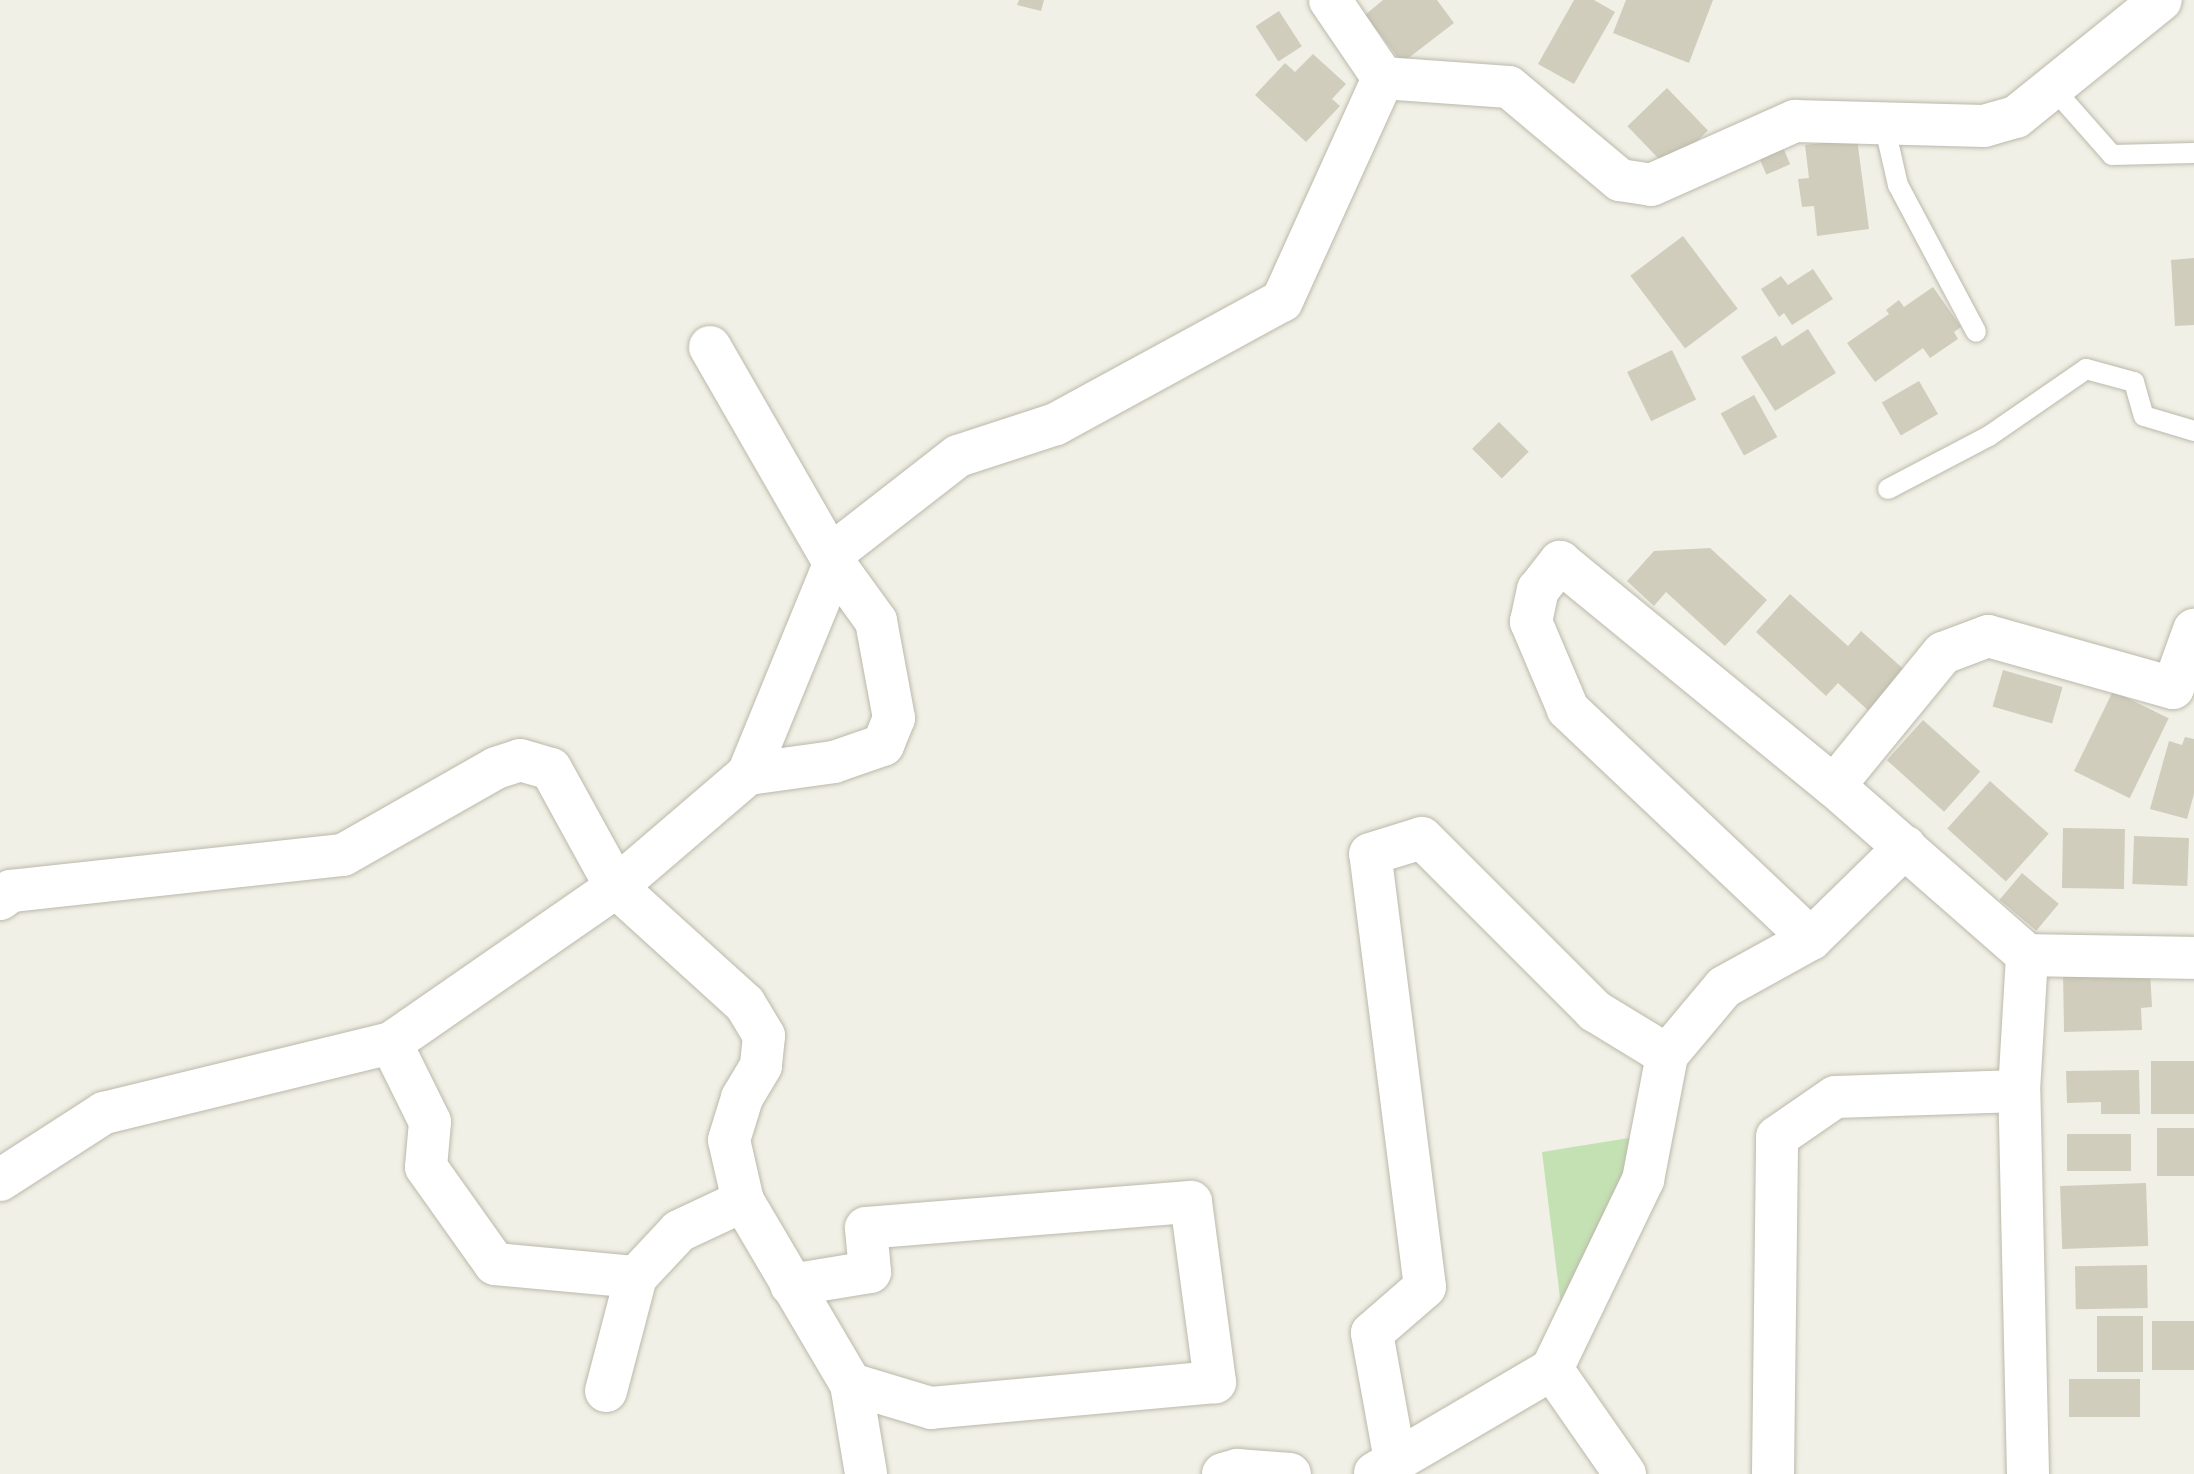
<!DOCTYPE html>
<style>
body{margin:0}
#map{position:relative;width:2194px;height:1474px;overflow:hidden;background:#f1f0e6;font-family:Inter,sans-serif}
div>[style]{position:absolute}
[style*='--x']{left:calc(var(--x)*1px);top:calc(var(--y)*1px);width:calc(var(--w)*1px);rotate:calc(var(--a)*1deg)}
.green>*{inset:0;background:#c4e1b4}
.building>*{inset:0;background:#d1cdbd;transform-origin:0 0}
.roads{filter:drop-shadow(0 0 2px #bbb9aa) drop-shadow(0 0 2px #bbb9aa)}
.service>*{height:20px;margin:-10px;padding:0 10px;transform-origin:10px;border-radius:10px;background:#fff}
.minor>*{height:42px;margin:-21px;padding:0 21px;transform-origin:21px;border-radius:21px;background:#fff}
span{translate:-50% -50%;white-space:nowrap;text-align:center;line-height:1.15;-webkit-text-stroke:6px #fff;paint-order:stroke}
</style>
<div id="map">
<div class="green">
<i style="clip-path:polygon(1635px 1137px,1626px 1179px,1562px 1314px,1542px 1152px)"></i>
</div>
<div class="building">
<i style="clip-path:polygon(1019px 0,1044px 0,1041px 11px,1017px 5px)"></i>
<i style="clip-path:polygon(1383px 0,1437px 0,1454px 23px,1402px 63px,1365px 15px)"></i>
<i style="clip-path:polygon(1574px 0,1594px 0,1615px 12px,1574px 84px,1538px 64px)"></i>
<i style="clip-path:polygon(1626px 0,1713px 0,1689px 63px,1613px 33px)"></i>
<i style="left:1279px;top:11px;width:42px;height:28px;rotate:57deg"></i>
<i style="clip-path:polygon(1313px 54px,1346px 84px,1332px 99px,1340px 106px,1306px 142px,1255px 95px,1285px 63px,1295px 72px)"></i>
<i style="left:1667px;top:88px;width:59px;height:55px;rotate:46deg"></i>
<i style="clip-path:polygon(1857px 139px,1869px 229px,1817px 236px,1814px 206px,1802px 207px,1798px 179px,1809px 178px,1805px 145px)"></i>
<i style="left:1782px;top:145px;width:21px;height:26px;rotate:67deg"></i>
<i style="left:1683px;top:236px;width:91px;height:66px;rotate:53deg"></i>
<i style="clip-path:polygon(2194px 258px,2194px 325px,2175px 326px,2171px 260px)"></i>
<i style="clip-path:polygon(1813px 269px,1833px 299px,1792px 325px,1784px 313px,1779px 317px,1761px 289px,1781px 276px,1788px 285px)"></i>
<i style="clip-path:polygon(1933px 287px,1961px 327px,1954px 332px,1958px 339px,1930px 358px,1923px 348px,1875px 382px,1847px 343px,1889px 314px,1886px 310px,1899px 300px,1904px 307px)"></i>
<i style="clip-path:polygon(1808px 329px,1836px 373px,1775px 411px,1741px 357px,1776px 336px,1782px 346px)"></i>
<i style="left:1672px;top:350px;width:55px;height:50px;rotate:64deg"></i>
<i style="left:1919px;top:381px;width:38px;height:43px;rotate:60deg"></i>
<i style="left:1754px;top:395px;width:48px;height:38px;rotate:61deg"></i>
<i style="left:1499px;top:422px;width:42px;height:38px;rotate:45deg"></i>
<i style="clip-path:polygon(1710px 548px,1767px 600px,1725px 646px,1666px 592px,1654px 606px,1627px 581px,1654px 551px)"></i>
<i style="clip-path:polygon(1790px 594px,1848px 646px,1861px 631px,1908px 673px,1871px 713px,1838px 683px,1826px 696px,1756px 632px)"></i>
<i style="left:2003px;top:670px;width:62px;height:38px;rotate:16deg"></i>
<i style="left:2113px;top:691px;width:62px;height:89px;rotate:26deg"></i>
<i style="left:1923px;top:720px;width:77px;height:54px;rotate:42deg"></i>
<i style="clip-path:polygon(2185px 737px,2194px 739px,2194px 794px,2187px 819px,2150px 809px,2169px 741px,2182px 745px)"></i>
<i style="left:1990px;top:781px;width:79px;height:64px;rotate:42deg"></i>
<i style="left:2063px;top:828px;width:62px;height:60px;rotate:1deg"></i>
<i style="left:2134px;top:836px;width:55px;height:48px;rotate:2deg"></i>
<i style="left:2022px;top:873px;width:48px;height:35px;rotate:40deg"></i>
<i style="clip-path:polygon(2150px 971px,2152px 1007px,2141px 1008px,2142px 1030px,2064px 1032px,2063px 972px)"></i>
<i style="left:2194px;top:1061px;width:53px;height:43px;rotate:90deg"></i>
<i style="clip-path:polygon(2139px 1070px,2140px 1114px,2101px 1114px,2101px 1102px,2067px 1103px,2066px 1071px)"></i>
<i style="left:2194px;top:1128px;width:48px;height:37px;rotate:90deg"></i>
<i style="left:2131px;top:1134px;width:37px;height:64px;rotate:90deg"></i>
<i style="left:2146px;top:1183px;width:63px;height:86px;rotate:88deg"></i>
<i style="left:2147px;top:1265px;width:43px;height:72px;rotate:89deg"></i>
<i style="left:2097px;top:1316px;width:46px;height:56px"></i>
<i style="left:2194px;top:1321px;width:49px;height:42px;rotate:90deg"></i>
<i style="left:2069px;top:1379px;width:71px;height:38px"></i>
</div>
<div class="roads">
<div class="service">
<i style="--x:2053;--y:88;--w:89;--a:48.6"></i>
<i style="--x:2112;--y:155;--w:82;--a:-1.4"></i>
<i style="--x:1884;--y:124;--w:63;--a:77.1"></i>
<i style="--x:1898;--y:185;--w:166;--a:62"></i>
<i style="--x:1888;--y:489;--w:114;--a:-27.7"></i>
<i style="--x:1989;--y:436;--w:118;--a:-34.6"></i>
<i style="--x:2086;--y:369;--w:50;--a:15.2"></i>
<i style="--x:2134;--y:382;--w:35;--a:74"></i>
<i style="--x:2144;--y:416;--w:52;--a:16.7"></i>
</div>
<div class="minor">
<i style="--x:1330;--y:0;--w:94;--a:55.8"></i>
<i style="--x:710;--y:347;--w:249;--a:60.1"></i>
<i style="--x:834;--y:563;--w:72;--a:54.1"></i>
<i style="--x:876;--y:621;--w:99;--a:79.5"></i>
<i style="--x:894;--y:718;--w:29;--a:112"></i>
<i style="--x:883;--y:745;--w:52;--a:160.9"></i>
<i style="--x:834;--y:762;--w:87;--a:172.1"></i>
<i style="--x:1834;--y:786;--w:172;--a:-50.7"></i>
<i style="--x:1943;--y:653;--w:48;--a:-20.7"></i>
<i style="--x:1988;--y:636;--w:192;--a:15.7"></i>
<i style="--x:2173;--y:688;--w:62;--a:-70.1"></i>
<i style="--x:0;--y:899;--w:14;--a:-36"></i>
<i style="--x:11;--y:891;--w:334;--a:-6.2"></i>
<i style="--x:343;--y:855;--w:176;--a:-29.6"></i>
<i style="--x:496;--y:768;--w:25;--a:-18"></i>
<i style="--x:520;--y:760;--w:32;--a:16"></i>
<i style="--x:551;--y:769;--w:135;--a:61.2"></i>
<i style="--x:616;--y:887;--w:174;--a:42.2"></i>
<i style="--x:745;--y:1004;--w:37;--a:59"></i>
<i style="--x:764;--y:1036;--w:30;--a:96"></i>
<i style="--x:761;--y:1066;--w:37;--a:121"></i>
<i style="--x:742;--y:1098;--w:44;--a:107.2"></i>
<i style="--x:729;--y:1140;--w:63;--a:77.1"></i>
<i style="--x:743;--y:1201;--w:212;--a:59.5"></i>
<i style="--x:851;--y:1384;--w:91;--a:80.5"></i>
<i style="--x:1811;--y:939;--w:335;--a:-136.6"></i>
<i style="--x:1568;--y:709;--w:95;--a:-113"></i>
<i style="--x:1531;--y:622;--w:33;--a:-78"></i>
<i style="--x:1538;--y:590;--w:36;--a:-52"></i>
<i style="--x:1560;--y:562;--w:354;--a:39.3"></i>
<i style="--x:1834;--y:786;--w:257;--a:41.2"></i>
<i style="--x:391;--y:1043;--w:88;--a:63.7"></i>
<i style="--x:430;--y:1122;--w:45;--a:95.1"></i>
<i style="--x:426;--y:1167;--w:119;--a:54.6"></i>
<i style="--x:495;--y:1264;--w:142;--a:5.3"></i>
<i style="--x:0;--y:1180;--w:124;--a:-32.8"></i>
<i style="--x:104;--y:1113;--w:295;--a:-13.7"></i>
<i style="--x:391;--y:1043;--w:274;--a:-34.7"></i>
<i style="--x:616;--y:887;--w:174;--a:-40.6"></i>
<i style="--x:748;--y:774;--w:245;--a:-67.7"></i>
<i style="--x:841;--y:547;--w:148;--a:-37.9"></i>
<i style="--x:958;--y:456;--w:103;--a:-18.1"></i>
<i style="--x:1056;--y:424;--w:257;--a:-28.6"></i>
<i style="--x:1282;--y:301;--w:245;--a:-65.6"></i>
<i style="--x:1383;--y:78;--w:126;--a:4.1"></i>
<i style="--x:1509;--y:87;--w:145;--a:40"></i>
<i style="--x:1620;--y:180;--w:31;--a:9"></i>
<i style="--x:1651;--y:185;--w:158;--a:-24"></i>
<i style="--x:1795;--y:121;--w:189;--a:1.5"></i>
<i style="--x:1984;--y:126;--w:33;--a:-16"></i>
<i style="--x:2016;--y:117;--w:186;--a:-38.9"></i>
<i style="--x:791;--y:1285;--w:80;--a:-9.3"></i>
<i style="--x:870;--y:1272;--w:44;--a:-95.2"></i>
<i style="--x:866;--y:1228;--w:326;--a:-4.6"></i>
<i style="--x:1191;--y:1202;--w:182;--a:82.4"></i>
<i style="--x:1215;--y:1382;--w:285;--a:174.8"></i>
<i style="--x:931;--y:1408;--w:84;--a:-163.3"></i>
<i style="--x:606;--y:1391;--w:118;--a:-75.3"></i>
<i style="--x:636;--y:1277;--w:63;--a:-46.9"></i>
<i style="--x:679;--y:1231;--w:71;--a:-25.1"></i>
<i style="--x:1395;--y:1460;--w:129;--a:-100.3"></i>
<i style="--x:1372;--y:1333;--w:70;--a:-41"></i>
<i style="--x:1425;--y:1287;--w:436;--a:-97.2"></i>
<i style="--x:1370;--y:854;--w:54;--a:-17.1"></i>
<i style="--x:1422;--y:838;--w:245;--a:45"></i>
<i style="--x:1595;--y:1011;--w:84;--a:31.4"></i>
<i style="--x:1375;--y:1473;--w:205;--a:-30.4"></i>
<i style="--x:1223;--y:1474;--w:15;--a:-16"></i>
<i style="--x:1237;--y:1470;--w:53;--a:4.3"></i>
<i style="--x:1625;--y:1474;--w:128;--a:-124.8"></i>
<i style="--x:1552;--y:1369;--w:210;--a:-64.3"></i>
<i style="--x:1643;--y:1180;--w:127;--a:-79.1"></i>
<i style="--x:1667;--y:1055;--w:89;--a:-50"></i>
<i style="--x:1724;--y:987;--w:99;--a:-28.9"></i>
<i style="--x:1811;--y:939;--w:132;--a:-44.4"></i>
<i style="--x:1773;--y:1474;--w:337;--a:-89.3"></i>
<i style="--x:1777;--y:1137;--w:70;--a:-34.6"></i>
<i style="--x:1835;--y:1097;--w:184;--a:-1.9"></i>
<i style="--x:2028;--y:1474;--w:383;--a:-91.3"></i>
<i style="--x:2019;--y:1091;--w:136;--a:-86.6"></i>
<i style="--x:2027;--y:955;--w:167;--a:1"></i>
</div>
</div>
</div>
